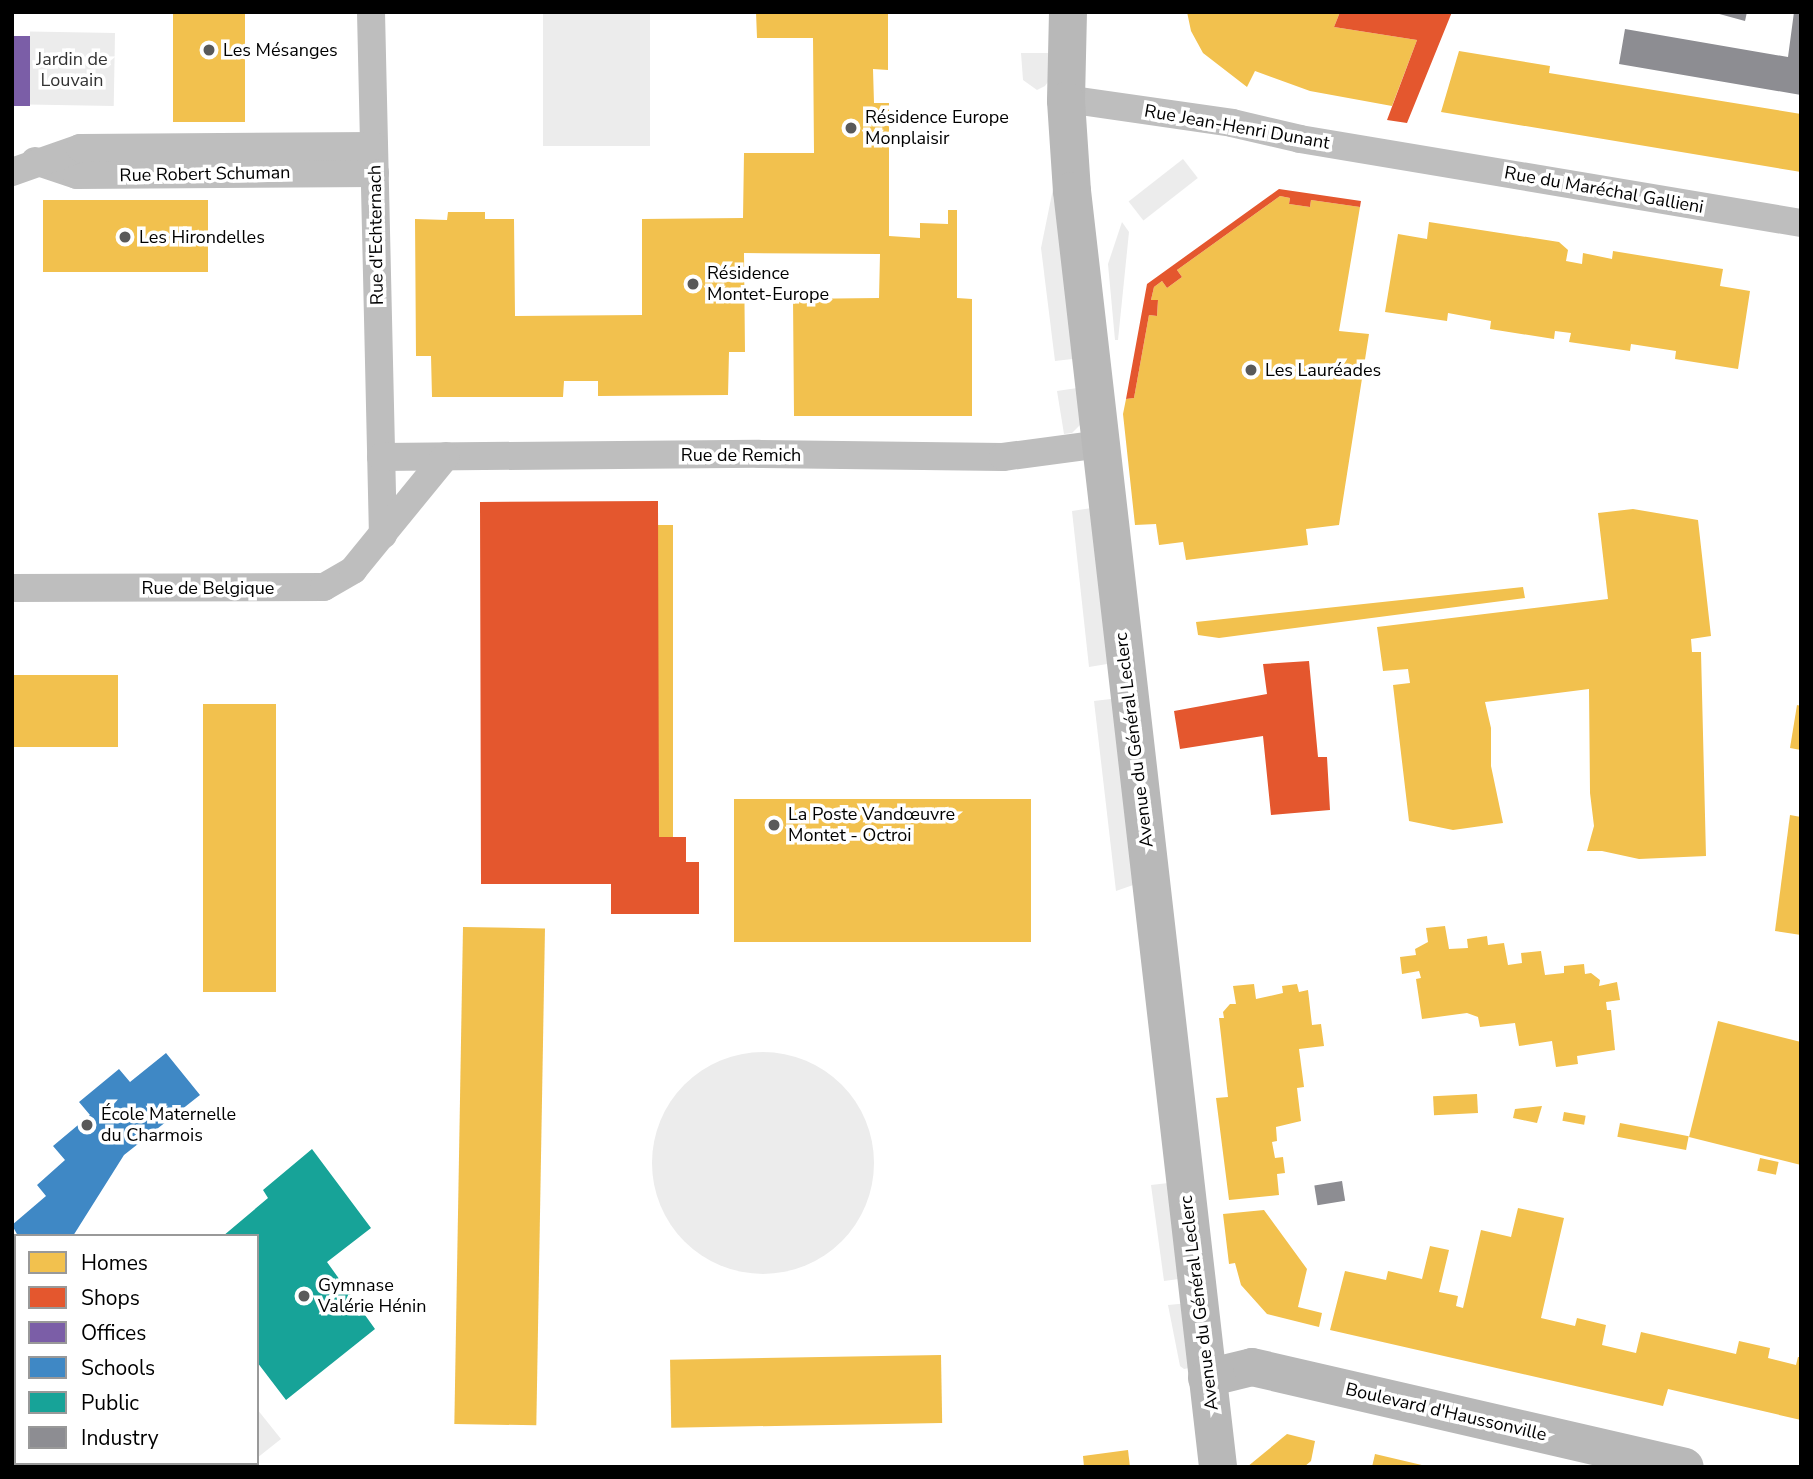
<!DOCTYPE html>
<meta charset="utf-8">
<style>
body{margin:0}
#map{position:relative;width:1813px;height:1479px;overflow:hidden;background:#fff;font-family:"Nunito Sans",sans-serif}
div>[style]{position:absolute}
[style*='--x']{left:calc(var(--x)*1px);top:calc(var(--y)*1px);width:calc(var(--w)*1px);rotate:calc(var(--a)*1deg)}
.green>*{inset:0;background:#ececec;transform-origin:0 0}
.round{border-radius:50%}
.homes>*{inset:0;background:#f2c14e;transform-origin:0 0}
.shops>*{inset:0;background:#e4572e}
.offices>*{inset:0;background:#7b5ea7;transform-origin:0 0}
.schools>*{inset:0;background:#3f88c5;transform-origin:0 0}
.public>*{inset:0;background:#17a398}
.industry>*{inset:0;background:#8d8d92;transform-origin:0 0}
.street>*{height:28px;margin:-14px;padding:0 14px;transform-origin:14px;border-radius:14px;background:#bebebe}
.secondary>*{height:38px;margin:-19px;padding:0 19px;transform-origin:19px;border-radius:19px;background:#b8b8b8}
.dots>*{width:19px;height:19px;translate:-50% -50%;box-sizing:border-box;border:4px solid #fff;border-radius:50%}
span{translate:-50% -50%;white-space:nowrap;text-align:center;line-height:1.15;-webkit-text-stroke:7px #fff;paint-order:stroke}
.poi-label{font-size:18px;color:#000}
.left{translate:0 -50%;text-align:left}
.park-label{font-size:18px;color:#333}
.street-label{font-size:18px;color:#000}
.frame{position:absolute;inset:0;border:14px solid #000;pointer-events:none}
.legend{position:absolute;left:14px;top:1234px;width:245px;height:231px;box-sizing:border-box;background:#fff;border:2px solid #999;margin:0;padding:9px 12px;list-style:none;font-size:21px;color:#000}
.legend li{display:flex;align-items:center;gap:14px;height:35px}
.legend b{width:35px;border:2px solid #999}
</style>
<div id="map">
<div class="green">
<i style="left:543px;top:12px;width:107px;height:134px"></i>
<i style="left:115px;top:33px;width:73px;height:85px;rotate:91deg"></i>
<i style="clip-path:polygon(1021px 53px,1051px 53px,1050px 79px,1045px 86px,1037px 90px,1023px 80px)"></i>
<i style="left:1183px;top:159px;width:24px;height:69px;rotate:52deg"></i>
<i style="clip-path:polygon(1053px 189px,1081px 358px,1055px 361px,1041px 248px)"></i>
<i style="clip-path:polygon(1122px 222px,1129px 232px,1118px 340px,1115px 340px,1108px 264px)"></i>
<i style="clip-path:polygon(1084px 387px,1085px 420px,1072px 433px,1064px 434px,1057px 391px)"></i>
<i style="clip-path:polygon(1098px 507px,1112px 658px,1107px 664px,1089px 667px,1072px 511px)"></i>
<i style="clip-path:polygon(1119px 698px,1136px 884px,1116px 891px,1094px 701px)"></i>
<i class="round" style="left:652px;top:1052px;width:222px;height:222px"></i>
<i style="clip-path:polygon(1177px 1182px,1186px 1278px,1164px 1281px,1151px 1185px)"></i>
<i style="clip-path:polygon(1189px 1303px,1195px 1367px,1184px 1369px,1180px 1366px,1168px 1305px)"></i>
<i style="clip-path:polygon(16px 1368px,16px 1463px,250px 1463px,246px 1467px,12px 1467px,12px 1371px)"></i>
<i style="clip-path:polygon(257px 1409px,281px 1439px,257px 1458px)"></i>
</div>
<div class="homes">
<i style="left:173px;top:12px;width:72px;height:110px"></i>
<i style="clip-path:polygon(756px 12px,888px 12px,888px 70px,873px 69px,874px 103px,889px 103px,889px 236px,920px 238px,920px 223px,948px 224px,948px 210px,957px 210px,957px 298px,972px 299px,972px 416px,794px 416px,793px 299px,879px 298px,880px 254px,744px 253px,745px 352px,729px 352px,728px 395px,598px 396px,598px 381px,564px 381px,563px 397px,432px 397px,431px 356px,416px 356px,415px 219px,447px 220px,448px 212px,485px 212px,485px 219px,514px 219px,515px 316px,642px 315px,642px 219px,743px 218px,744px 153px,814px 153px,813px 38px,757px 38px)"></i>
<i style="clip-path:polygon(1187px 12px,1340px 12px,1334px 27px,1417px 40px,1392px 106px,1310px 91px,1255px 71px,1247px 87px,1203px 53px,1191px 31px)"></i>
<i style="clip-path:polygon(1459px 51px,1550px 66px,1549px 73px,1801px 114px,1801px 172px,1441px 112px)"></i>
<i style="clip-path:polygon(1280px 196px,1290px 198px,1289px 204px,1310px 207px,1311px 200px,1360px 207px,1339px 331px,1369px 334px,1339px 525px,1306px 529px,1308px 545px,1186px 560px,1183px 542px,1159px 545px,1156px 524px,1135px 525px,1123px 414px,1126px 399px,1134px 398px,1149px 315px,1157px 316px,1158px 300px,1151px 300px,1154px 287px,1162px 281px,1167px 288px,1182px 277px,1177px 270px)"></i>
<i style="left:208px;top:200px;width:72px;height:165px;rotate:90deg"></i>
<i style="clip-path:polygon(1429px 222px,1559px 242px,1568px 250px,1566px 261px,1582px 264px,1583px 253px,1612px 259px,1613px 251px,1723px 269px,1720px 286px,1750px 291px,1738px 369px,1675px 359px,1676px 351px,1631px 344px,1630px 351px,1569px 342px,1571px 333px,1555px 331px,1554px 339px,1490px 329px,1491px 321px,1448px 313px,1447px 321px,1385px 312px,1398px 234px,1427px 239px)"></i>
<i style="clip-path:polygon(1633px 509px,1698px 520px,1711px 636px,1691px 639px,1692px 652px,1701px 652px,1706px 856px,1639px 859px,1602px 851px,1587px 851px,1594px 826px,1590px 793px,1589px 689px,1485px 702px,1491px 728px,1491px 766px,1503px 823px,1453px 830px,1409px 821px,1393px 685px,1410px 683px,1408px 669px,1383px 671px,1377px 627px,1608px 599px,1598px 513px)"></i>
<i style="left:658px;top:525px;width:15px;height:312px"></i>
<i style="clip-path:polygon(1523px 587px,1525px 598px,1219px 638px,1198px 635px,1196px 622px)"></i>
<i style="left:12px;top:675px;width:106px;height:72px"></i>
<i style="left:276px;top:704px;width:288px;height:73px;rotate:90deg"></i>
<i style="clip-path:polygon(1797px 705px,1801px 706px,1801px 750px,1790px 748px)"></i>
<i style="left:734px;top:799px;width:297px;height:143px"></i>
<i style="clip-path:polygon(1790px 815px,1801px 817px,1801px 935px,1775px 931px)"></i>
<i style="clip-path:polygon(1445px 926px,1449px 949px,1468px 948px,1467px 939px,1487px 936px,1488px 945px,1504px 943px,1508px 965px,1522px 963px,1521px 953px,1541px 951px,1545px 975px,1564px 973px,1564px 966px,1584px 964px,1585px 974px,1591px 973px,1600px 980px,1599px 986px,1617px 982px,1620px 1000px,1606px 1002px,1607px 1010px,1611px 1010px,1615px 1050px,1577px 1056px,1578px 1064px,1556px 1067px,1552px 1041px,1519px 1046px,1515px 1023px,1480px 1027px,1478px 1017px,1467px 1013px,1422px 1019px,1416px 979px,1421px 978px,1419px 971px,1402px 974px,1400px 957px,1416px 955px,1415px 949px,1428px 942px,1426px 928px)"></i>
<i style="left:463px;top:927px;width:82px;height:497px;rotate:1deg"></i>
<i style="clip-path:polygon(1254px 984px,1256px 999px,1283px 993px,1282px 986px,1297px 984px,1299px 992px,1308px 990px,1312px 1025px,1321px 1024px,1324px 1046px,1299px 1049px,1304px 1087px,1297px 1088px,1301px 1121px,1276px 1127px,1277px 1141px,1272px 1142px,1275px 1158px,1283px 1157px,1285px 1173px,1277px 1174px,1279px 1195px,1229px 1200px,1216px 1098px,1228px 1097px,1219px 1018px,1224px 1018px,1223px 1012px,1230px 1004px,1236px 1004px,1233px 986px)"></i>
<i style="clip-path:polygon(1718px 1021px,1801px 1042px,1801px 1165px,1689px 1137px)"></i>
<i style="left:1477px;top:1094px;width:19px;height:44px;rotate:87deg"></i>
<i style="clip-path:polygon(1542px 1106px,1537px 1123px,1513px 1118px,1515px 1109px)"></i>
<i style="left:1564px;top:1112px;width:22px;height:9px;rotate:10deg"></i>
<i style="left:1620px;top:1123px;width:70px;height:14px;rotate:11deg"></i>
<i style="left:1760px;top:1158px;width:19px;height:13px;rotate:12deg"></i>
<i style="clip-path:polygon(1518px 1208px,1564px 1218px,1541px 1318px,1575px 1326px,1577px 1318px,1606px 1325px,1602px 1345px,1636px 1353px,1641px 1332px,1736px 1354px,1739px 1341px,1770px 1348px,1768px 1358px,1796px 1365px,1798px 1357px,1801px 1357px,1801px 1420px,1668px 1389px,1663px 1406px,1330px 1330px,1345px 1271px,1386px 1280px,1388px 1271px,1422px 1279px,1430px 1246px,1449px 1250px,1439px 1292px,1458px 1296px,1456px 1306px,1463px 1308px,1481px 1230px,1511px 1237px)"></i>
<i style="clip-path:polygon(1264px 1210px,1307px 1269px,1298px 1307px,1322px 1313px,1319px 1327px,1267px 1314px,1241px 1285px,1235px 1263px,1229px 1264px,1223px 1214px)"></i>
<i style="left:941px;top:1355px;width:68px;height:271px;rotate:89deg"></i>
<i style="clip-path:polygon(1287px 1434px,1315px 1441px,1311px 1461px,1304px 1467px,1247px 1467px)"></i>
<i style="clip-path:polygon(1128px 1450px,1130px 1467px,1084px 1467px,1083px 1456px)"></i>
<i style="clip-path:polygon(1375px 1454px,1426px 1466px,1425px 1467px,1372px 1467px)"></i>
</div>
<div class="shops">
<i style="clip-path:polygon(1340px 12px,1452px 12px,1407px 123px,1387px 120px,1417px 40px,1334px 27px)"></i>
<i style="clip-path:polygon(1279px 189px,1361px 201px,1360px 207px,1311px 200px,1310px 207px,1289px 204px,1290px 198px,1280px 196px,1177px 270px,1182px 277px,1167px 288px,1162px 281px,1154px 287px,1151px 300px,1158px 300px,1157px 316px,1149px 315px,1134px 398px,1126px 399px,1147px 284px)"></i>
<i style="clip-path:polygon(658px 501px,659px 837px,686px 837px,686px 862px,699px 862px,699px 914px,611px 914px,611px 884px,481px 884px,480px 502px)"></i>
<i style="clip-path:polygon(1309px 661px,1318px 757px,1327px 757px,1330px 810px,1271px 815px,1263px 736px,1180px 749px,1174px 711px,1267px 694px,1263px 664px)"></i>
</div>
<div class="offices">
<i style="left:12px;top:36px;width:18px;height:70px"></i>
</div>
<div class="schools">
<i style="clip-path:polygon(166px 1053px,200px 1095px,124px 1155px,73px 1236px,18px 1236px,12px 1225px,46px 1196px,37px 1185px,65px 1160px,53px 1146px,90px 1115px,79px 1102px,119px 1069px,130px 1082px)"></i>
<i style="left:16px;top:1242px;width:68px;height:5px;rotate:90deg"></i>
</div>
<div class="public">
<i style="clip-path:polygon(312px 1149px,371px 1228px,327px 1262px,375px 1329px,286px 1400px,257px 1362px,257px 1236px,223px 1236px,268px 1198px,263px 1190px)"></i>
</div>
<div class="industry">
<i style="clip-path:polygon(1712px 12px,1747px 12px,1745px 21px)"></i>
<i style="clip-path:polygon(1794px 12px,1801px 12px,1801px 95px,1619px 64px,1625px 29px,1788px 57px)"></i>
<i style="left:1342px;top:1181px;width:20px;height:28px;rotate:81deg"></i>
</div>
<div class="street">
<i style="--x:371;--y:12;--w:523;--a:88.69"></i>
<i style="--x:1066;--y:101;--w:14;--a:0"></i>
<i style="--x:1080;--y:101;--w:154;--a:8.2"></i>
<i style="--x:1232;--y:123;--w:70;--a:13.2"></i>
<i style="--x:1300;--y:139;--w:508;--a:9.52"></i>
<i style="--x:35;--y:161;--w:44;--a:18.4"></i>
<i style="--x:77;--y:175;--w:298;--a:-0.4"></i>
<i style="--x:12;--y:172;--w:72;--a:-19.4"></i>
<i style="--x:80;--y:148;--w:294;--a:-0.4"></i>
<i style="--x:381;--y:457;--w:378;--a:-0.5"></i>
<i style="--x:759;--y:454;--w:244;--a:0.7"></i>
<i style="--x:1003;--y:457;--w:98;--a:-7.6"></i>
<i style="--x:12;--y:588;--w:312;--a:-0.2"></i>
<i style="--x:324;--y:587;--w:34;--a:-30"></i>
<i style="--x:353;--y:570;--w:147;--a:-50.8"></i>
</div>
<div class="secondary">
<i style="--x:1068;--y:12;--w:89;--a:91.3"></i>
<i style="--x:1066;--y:101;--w:90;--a:86.2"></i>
<i style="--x:1072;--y:191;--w:1284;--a:83.47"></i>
<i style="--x:1207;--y:1378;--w:46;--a:-13.7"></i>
<i style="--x:1252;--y:1367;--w:444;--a:13"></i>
</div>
<div class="dots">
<i style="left:209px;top:50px;background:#595959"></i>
<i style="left:851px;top:128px;background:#595959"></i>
<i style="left:125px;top:237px;background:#595959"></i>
<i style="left:693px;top:284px;background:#595959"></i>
<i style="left:1251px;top:370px;background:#595959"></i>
<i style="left:774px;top:825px;background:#595959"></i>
<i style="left:87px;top:1125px;background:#595959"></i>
<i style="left:304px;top:1296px;background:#595959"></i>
</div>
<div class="poi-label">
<span class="left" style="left:223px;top:50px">Les Mésanges</span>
<span class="left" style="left:865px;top:128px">Résidence Europe<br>Monplaisir</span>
<span class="left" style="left:139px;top:237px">Les Hirondelles</span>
<span class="left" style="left:707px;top:284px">Résidence<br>Montet-Europe</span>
<span class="left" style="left:1265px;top:370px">Les Lauréades</span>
<span class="left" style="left:788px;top:825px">La Poste Vandœuvre<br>Montet - Octroi</span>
<span class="left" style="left:101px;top:1125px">École Maternelle<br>du Charmois</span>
<span class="left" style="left:318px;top:1296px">Gymnase<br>Valérie Hénin</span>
</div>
<div class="park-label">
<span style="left:72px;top:70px">Jardin de<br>Louvain</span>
</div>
<div class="street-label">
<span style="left:1237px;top:127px;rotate:10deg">Rue Jean-Henri Dunant</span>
<span style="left:205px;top:174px;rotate:-1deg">Rue Robert Schuman</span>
<span style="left:1604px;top:190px;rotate:10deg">Rue du Maréchal Gallieni</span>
<span style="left:376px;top:235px;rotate:-91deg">Rue d'Echternach</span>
<span style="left:741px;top:455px">Rue de Remich</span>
<span style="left:208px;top:588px">Rue de Belgique</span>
<span style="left:1134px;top:740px;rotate:-97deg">Avenue du Général Leclerc</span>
<span style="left:1199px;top:1303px;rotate:-97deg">Avenue du Général Leclerc</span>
<span style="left:1446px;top:1412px;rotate:13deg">Boulevard d'Haussonville</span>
</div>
<div class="frame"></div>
<ul class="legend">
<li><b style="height:19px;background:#f2c14e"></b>Homes</li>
<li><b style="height:19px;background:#e4572e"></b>Shops</li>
<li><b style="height:19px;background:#7b5ea7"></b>Offices</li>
<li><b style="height:19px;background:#3f88c5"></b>Schools</li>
<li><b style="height:19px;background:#17a398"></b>Public</li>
<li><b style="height:19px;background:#8d8d92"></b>Industry</li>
</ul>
</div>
